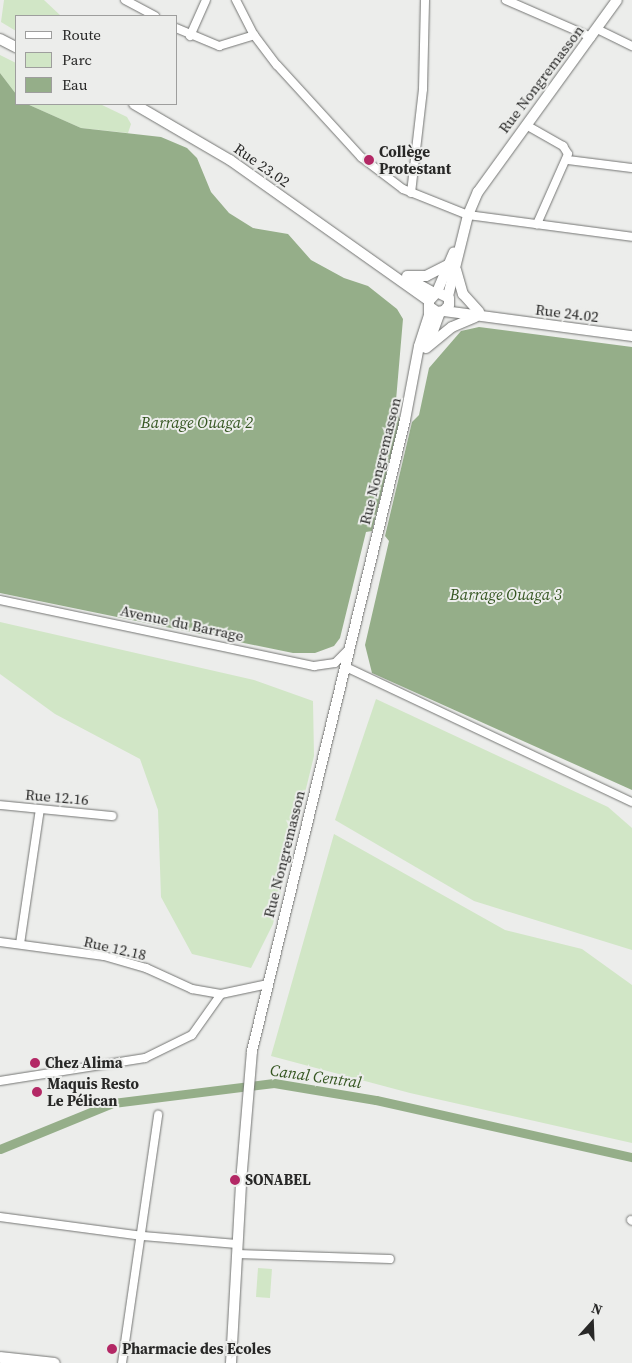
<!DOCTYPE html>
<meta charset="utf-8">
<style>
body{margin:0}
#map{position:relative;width:632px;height:1363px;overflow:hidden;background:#ecedeb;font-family:"Source Serif 4",serif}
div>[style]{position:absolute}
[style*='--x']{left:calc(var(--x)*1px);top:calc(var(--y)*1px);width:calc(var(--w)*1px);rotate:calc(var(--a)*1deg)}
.green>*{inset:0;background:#d1e6c6;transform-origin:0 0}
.water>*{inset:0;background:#95ae89}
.canal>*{height:9px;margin:-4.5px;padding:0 4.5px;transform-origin:4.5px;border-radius:4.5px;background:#95ae89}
.roads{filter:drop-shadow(0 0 1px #747573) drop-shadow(0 0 1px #747573)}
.minor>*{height:8px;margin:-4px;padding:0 4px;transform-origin:4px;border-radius:4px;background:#fff}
.tertiary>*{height:10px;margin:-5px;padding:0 5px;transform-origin:5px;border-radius:5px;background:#fff}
.secondary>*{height:11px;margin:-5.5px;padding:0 5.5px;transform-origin:5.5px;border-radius:5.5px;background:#fff}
.dots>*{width:14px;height:14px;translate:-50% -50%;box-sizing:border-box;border:2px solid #ecedeb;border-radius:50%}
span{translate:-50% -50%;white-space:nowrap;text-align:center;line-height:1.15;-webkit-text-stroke:4px #ecedeb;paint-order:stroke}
.street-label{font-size:15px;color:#282827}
.poi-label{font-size:15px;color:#282827;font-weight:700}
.left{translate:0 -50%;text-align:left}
.water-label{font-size:16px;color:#345520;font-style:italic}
.legend{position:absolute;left:15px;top:15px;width:162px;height:90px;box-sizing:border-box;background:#ecedeb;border:1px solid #9e9e9d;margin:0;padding:6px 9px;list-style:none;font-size:15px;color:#282827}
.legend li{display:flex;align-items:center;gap:10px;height:25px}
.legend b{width:25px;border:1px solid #9e9e9d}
.north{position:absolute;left:567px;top:1298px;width:50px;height:50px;-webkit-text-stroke:4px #ecedeb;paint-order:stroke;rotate:20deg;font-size:14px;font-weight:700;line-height:20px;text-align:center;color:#282827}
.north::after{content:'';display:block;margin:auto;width:18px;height:22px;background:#282827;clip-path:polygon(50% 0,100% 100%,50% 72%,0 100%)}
</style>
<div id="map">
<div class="green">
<i style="clip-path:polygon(4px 0,44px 0,61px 16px,16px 16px,16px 31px,1px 22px)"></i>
<i style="clip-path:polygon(0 55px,16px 63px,16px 94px,0 73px)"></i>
<i style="clip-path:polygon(27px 104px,100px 104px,127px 117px,131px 124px,128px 133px,81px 128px)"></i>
<i style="clip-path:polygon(0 622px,254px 680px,313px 701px,314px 756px,273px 924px,251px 968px,192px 954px,161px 897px,158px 810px,140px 759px,55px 714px,0 674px)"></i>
<i style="clip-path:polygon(376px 699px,608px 807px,632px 828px,632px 950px,474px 901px,335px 820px)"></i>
<i style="clip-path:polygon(334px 834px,505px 930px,582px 949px,632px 985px,632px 1143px,410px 1093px,271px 1056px)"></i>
<i style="left:258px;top:1268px;width:14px;height:29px;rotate:4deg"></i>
</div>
<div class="water">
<i style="clip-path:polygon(0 73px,16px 94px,16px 104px,27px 104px,81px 128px,161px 137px,187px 148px,197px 158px,211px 192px,229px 213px,253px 228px,288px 234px,311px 260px,344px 278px,368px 286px,397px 309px,403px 319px,395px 412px,400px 419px,372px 531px,366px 532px,340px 638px,334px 646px,315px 653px,293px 653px,0 593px)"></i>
<i style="clip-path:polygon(479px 327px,632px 347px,632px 790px,372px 673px,365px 645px,389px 541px,385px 536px,412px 422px,419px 415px,429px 368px,461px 331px)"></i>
</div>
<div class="canal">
<i style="--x:0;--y:1149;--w:122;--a:-22.2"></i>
<i style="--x:113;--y:1103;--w:162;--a:-7.1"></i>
<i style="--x:274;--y:1083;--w:103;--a:9.5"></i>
<i style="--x:376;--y:1100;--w:262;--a:12.6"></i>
</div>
<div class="roads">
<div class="minor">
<i style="--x:125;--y:0;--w:34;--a:28"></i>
<i style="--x:236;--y:0;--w:39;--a:63"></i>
<i style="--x:254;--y:35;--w:38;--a:53"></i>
<i style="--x:277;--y:65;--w:125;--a:47.6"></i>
<i style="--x:361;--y:157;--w:53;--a:37.3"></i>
<i style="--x:403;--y:189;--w:70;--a:21.8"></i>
<i style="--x:468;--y:215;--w:165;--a:7.6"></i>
<i style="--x:506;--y:0;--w:93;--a:23.5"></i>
<i style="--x:176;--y:28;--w:47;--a:22.7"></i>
<i style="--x:219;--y:46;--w:37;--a:-17"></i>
<i style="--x:597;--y:29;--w:39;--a:26"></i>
<i style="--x:190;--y:36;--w:39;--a:-66"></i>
<i style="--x:526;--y:125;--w:43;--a:29.6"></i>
<i style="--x:563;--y:146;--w:9;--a:58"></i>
<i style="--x:568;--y:154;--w:77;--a:113.9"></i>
<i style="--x:568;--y:160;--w:64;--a:7.1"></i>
<i style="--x:411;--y:193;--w:105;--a:-83.4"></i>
<i style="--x:423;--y:89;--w:89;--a:-88.7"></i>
<i style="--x:0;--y:600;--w:321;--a:11.9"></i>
<i style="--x:314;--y:666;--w:21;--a:-8"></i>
<i style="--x:335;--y:663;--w:18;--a:-45"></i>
<i style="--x:346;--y:667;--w:316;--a:25.3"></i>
<i style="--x:0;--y:805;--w:113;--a:5.6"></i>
<i style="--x:0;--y:942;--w:105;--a:7.7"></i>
<i style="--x:104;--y:956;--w:44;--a:15.9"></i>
<i style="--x:146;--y:968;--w:51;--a:24.5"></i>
<i style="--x:192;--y:989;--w:29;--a:10"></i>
<i style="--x:20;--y:944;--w:136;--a:-81.6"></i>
<i style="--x:0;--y:1081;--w:147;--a:-9"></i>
<i style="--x:145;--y:1058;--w:52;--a:-26.1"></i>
<i style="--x:192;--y:1035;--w:50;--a:-54.7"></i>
<i style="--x:221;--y:994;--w:48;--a:-12"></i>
<i style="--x:0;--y:1217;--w:144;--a:7.6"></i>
<i style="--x:143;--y:1236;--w:94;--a:4.9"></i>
<i style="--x:631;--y:1220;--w:1;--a:45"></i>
<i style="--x:237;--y:1254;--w:153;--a:1.9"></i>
<i style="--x:122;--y:1363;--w:251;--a:-81.7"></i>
</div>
<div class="tertiary">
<i style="--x:0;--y:39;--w:18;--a:27"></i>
<i style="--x:134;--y:104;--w:111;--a:30.3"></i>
<i style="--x:230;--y:160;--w:244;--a:35.3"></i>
<i style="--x:456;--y:270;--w:25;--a:74"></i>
<i style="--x:463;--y:294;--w:24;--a:48"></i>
<i style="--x:407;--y:276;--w:19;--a:0"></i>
<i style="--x:426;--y:276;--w:25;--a:-27"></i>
<i style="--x:409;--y:279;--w:29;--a:29"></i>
<i style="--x:437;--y:292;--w:43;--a:-67"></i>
<i style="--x:448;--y:296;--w:83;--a:-76.1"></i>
<i style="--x:468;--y:215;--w:25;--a:-67"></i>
<i style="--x:478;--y:192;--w:237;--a:-54.1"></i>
<i style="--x:444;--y:311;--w:190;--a:7.6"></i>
<i style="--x:428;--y:345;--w:35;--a:-70"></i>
<i style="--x:426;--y:348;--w:33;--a:-39"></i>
<i style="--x:452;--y:327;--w:25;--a:-23"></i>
<i style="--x:231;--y:1363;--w:181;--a:-86.8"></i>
<i style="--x:241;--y:1182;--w:131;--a:-85.2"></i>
<i style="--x:252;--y:1051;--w:649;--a:-76.37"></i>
<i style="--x:405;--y:420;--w:75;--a:-79.3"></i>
<i style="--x:419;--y:346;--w:32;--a:-72"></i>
<i style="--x:429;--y:316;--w:15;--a:-90"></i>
<i style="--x:429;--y:301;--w:12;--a:-48"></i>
<i style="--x:437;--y:292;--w:13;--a:27"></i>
<i style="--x:449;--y:298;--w:7;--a:90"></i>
<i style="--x:449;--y:305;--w:8;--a:130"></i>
<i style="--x:444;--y:311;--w:7;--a:172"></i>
<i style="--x:437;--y:312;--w:9;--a:-144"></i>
</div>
<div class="secondary">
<i style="--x:0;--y:1357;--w:54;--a:6.3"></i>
</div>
</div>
<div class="dots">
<i style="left:369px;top:160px;background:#b32865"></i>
<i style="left:35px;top:1063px;background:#b32865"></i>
<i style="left:37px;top:1092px;background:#b32865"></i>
<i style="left:235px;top:1180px;background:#b32865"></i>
<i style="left:112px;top:1349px;background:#b32865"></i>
</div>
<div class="street-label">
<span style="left:541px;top:79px;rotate:-53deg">Rue Nongremasson</span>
<span style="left:262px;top:165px;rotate:35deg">Rue 23.02</span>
<span style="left:567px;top:313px;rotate:7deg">Rue 24.02</span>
<span style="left:380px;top:461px;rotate:-76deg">Rue Nongremasson</span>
<span style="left:182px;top:623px;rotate:12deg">Avenue du Barrage</span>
<span style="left:57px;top:797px;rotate:5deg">Rue 12.16</span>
<span style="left:284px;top:854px;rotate:-76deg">Rue Nongremasson</span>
<span style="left:115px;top:948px;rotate:13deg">Rue 12.18</span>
</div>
<div class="poi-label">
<span class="left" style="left:379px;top:160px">Collège<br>Protestant</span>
<span class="left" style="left:45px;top:1063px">Chez Alima</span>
<span class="left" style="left:47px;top:1092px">Maquis Resto<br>Le Pélican</span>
<span class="left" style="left:245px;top:1180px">SONABEL</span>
<span class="left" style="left:122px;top:1349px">Pharmacie des Ecoles</span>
</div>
<div class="water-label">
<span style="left:197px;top:422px">Barrage Ouaga 2</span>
<span style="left:506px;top:594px">Barrage Ouaga 3</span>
<span style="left:316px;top:1076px;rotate:8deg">Canal Central</span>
</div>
<ul class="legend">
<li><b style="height:6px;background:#fff"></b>Route</li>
<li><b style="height:14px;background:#d1e6c6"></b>Parc</li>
<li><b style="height:14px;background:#95ae89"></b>Eau</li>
</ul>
<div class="north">N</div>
</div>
